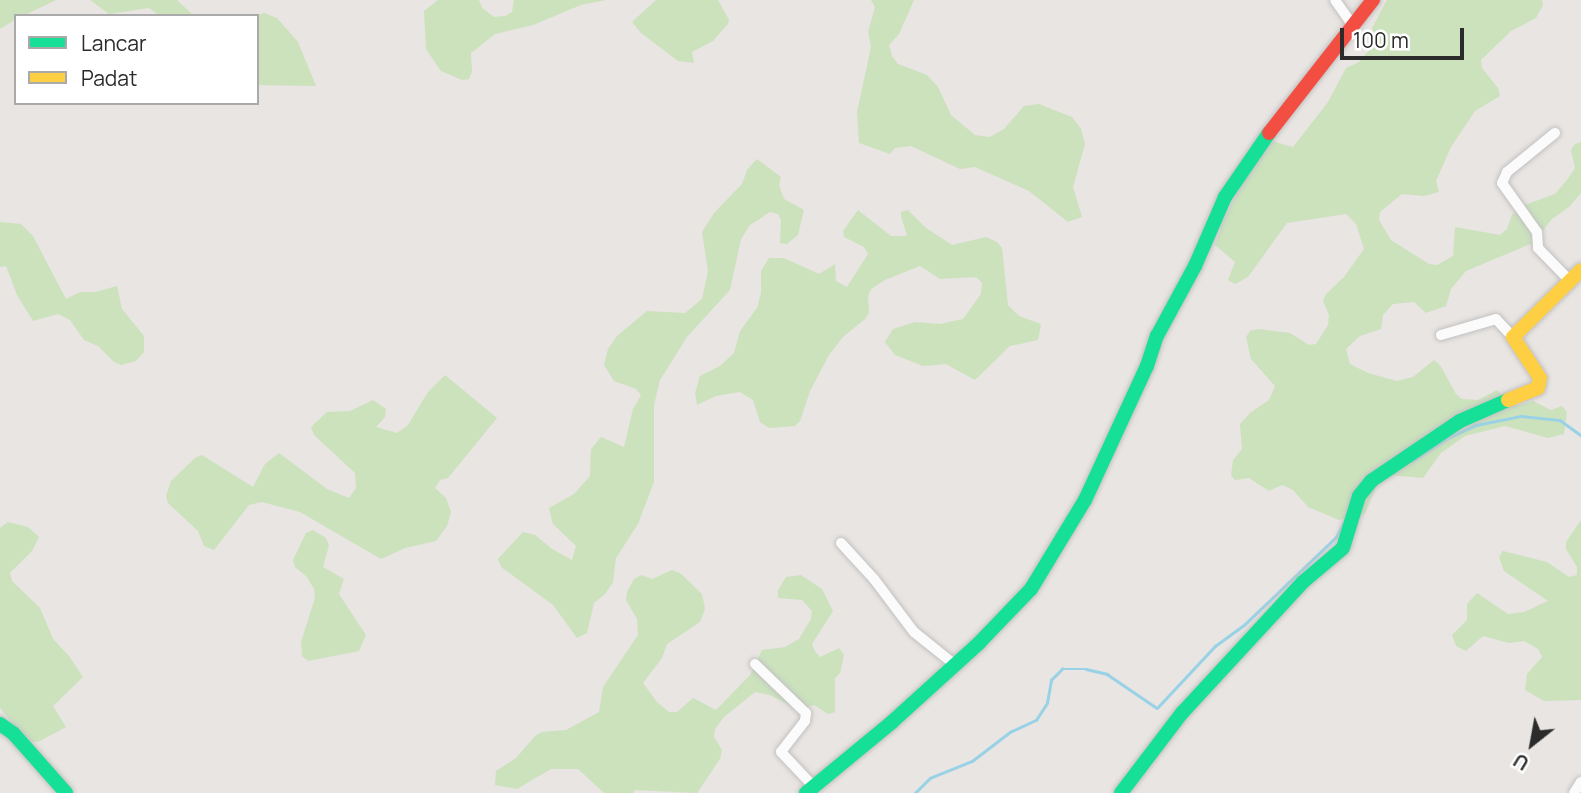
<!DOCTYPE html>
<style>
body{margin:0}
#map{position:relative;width:1581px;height:793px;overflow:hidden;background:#e8e5e2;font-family:Manrope,sans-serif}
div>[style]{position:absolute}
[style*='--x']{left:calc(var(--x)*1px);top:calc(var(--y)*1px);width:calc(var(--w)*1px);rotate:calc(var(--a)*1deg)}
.green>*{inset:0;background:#cbe2bd}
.stream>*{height:2.5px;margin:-1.25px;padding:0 1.25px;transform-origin:1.25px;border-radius:1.25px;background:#99d2e6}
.roads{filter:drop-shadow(0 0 2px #c2c1c1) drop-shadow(0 0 2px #c2c1c1)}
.street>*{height:10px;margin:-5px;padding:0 5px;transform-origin:5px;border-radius:5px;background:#fcfbfb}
.fast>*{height:14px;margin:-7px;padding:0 7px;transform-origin:7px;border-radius:7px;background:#16e098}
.slow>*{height:14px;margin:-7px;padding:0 7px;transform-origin:7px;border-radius:7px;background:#ffcf43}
.jam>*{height:14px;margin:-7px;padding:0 7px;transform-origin:7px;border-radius:7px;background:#f24e42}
span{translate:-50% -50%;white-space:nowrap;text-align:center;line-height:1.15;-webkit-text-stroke:5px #fff;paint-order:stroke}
.legend{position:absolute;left:14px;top:14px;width:245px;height:91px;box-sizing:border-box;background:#fff;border:2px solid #aaa;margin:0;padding:9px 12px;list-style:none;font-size:21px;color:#2b2b2b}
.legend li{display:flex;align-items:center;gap:14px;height:35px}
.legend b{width:35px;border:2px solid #aaa}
.north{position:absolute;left:1497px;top:709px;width:70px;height:70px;-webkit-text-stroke:5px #fff;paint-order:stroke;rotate:211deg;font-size:19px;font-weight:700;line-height:28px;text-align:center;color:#2b2b2b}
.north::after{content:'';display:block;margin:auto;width:24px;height:32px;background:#2b2b2b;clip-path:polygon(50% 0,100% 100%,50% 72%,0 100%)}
.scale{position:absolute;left:1340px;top:28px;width:124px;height:32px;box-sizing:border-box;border:4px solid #2b2b2b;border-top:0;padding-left:9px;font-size:21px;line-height:24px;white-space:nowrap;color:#2b2b2b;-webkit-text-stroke:5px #fff;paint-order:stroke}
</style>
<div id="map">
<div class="green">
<i style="clip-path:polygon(0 0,56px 0,23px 16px,16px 16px,16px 19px,0 29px)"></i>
<i style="clip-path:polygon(90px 0,177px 0,194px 16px,160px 16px,149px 8px,109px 14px)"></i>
<i style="clip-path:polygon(438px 0,479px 0,482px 8px,494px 17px,505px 16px,512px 12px,514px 0,606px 0,581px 5px,533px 25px,495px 34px,471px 53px,472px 72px,469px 79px,462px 80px,441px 71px,426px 49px,424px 11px)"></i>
<i style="clip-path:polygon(656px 0,718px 0,729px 20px,728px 24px,713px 41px,692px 52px,694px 63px,678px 61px,641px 33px,632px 22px)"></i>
<i style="clip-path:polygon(871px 0,914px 0,899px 34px,889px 45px,892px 56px,898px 64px,927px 75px,938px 87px,951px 115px,975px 135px,990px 137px,1004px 129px,1024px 106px,1039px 104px,1072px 117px,1081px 129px,1085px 144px,1073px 187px,1082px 217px,1068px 222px,1029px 191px,975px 167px,960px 169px,911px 146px,895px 148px,890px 154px,859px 143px,857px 112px,871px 47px,868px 32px,875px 7px)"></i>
<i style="clip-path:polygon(1387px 0,1542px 0,1543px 5px,1536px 18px,1511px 31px,1481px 60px,1482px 68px,1498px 88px,1500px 96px,1475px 111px,1451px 147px,1436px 181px,1439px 192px,1424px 196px,1402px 194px,1380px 212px,1379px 220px,1391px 240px,1429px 264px,1437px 265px,1453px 256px,1455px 227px,1500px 235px,1507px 229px,1512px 215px,1525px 205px,1555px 194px,1567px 180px,1575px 168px,1571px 150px,1575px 144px,1581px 142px,1581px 193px,1569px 207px,1552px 219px,1533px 243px,1466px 271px,1451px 289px,1446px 306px,1426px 313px,1414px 302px,1393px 304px,1383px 315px,1381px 329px,1360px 336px,1346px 349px,1350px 364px,1368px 373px,1397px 381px,1413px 377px,1434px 360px,1440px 365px,1456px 394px,1462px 399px,1478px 400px,1497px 390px,1507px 401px,1519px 405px,1533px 401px,1551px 410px,1562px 406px,1567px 412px,1564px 434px,1548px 438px,1505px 426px,1465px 436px,1441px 453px,1423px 478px,1388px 475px,1377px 485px,1365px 514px,1339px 520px,1308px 507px,1293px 490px,1282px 485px,1269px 491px,1249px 478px,1235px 480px,1231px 475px,1233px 460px,1242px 449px,1240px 424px,1250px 413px,1269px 400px,1275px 386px,1251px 359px,1246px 337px,1251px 330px,1259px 329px,1290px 333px,1309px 345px,1316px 344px,1328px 325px,1329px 315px,1323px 301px,1326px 294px,1344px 277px,1364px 249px,1356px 224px,1346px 214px,1287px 223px,1248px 277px,1235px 284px,1228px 280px,1235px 262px,1215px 245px,1224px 219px,1240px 188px,1272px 141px,1293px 147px,1328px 102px,1346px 68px,1359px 62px,1376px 42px,1372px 28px)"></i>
<i style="clip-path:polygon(264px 13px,277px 18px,298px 42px,316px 86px,257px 85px,255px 16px)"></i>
<i style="clip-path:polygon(757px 159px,781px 177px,779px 185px,784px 199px,804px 210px,798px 235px,787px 244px,780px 243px,781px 220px,778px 214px,770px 212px,750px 225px,741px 239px,730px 290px,687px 337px,660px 380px,654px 405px,654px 482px,638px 524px,616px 558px,613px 582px,605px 594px,594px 603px,587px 633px,577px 638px,553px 605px,501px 567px,498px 559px,523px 532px,535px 535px,552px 549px,572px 560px,576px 546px,553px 524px,549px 508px,574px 494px,590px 476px,591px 449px,601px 437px,624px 447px,633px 409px,641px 395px,636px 389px,614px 381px,604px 365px,608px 349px,617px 336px,647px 311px,685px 313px,702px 299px,708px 271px,702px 232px,714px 213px,742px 184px,747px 170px)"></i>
<i style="clip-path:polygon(858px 210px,891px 236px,907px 236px,901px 216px,901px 212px,908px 210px,926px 228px,952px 245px,986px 237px,997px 242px,1002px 248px,1008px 305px,1019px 316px,1041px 324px,1038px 340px,1010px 346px,975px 380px,946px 364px,923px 366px,895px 355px,885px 342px,893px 329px,915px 322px,940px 324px,963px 319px,981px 294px,982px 283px,976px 277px,940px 279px,920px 266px,885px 280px,871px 289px,868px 296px,869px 313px,865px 319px,843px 337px,829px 355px,810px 391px,800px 421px,795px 426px,769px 428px,760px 422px,753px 400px,740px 392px,716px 396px,697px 405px,695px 393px,700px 376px,720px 366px,734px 353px,740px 331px,757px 308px,761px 293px,761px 271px,769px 258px,784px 258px,819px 274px,835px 264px,836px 281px,847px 287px,868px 254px,864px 247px,844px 237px,843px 231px)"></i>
<i style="clip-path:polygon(0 222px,21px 224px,33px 236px,66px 299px,80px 292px,95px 292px,117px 286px,122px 309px,144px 336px,144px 352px,136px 361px,121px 365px,114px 362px,98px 346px,84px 340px,70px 320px,58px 314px,33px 321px,17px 295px,6px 266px,0 267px)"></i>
<i style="clip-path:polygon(445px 375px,497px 418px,448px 478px,440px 480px,435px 488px,446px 498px,451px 512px,447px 526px,436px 541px,405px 548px,381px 559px,300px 512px,262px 502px,249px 505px,214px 550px,204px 546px,198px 531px,168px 503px,166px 496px,171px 481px,195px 458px,202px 455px,253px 487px,265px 464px,279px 453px,327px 489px,349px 498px,356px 488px,355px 473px,314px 435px,311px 427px,327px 412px,350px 411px,373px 400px,386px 409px,385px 417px,376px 427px,397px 433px,408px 425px,428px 392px)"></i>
<i style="clip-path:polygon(1581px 520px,1581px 700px,1544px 701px,1525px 690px,1527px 674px,1542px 657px,1538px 649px,1524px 641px,1509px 643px,1483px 636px,1466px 651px,1456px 646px,1452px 635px,1467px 620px,1467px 604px,1477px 593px,1508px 614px,1524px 612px,1548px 601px,1504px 571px,1499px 557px,1503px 551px,1547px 562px,1569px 577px,1577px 575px,1577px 567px,1566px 549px,1566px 542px)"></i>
<i style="clip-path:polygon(8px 522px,28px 527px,39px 537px,32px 551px,10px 573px,12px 581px,40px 608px,53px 639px,69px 656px,83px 677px,53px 706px,66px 727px,38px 742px,28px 742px,0 708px,0 528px)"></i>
<i style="clip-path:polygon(313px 530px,326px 538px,329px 545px,323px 567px,344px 579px,339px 594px,366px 635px,359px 651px,308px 661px,302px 656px,301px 642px,315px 598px,314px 589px,307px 577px,295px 567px,293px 560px,306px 533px)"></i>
<i style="clip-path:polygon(672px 570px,680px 573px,702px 594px,705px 609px,700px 622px,667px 644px,662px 658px,643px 683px,657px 702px,669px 712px,677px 712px,693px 698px,716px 710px,750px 675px,762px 650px,785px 647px,799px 639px,811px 619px,812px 611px,802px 600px,778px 598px,778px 590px,786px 577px,801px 575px,822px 589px,833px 611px,812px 644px,815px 651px,820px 657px,839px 648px,844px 655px,840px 673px,835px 678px,835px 712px,828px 714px,814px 705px,798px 710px,770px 695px,755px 692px,724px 717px,715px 729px,714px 737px,722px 750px,720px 759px,697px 793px,635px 790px,633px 793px,604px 793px,578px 769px,551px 769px,517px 789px,495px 785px,496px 771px,516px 758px,535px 736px,542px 732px,566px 730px,599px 712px,603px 687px,638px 635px,637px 619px,626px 600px,627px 592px,634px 579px,641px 575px,652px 579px)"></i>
</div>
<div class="stream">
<i style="--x:1412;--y:461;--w:43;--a:-32.6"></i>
<i style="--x:1448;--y:438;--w:31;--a:-25"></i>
<i style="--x:1476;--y:425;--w:46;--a:-11.3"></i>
<i style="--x:1521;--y:416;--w:39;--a:6"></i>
<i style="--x:1560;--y:420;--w:26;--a:36"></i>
<i style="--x:1356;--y:490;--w:28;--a:-46"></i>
<i style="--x:915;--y:793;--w:21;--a:-45"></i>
<i style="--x:930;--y:778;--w:45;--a:-22"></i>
<i style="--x:972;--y:761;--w:48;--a:-37.3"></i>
<i style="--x:1010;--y:732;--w:29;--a:-25"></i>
<i style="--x:1036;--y:720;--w:20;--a:-57"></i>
<i style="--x:1047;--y:703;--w:23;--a:-80"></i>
<i style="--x:1051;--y:680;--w:16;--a:-45"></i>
<i style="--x:1062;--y:669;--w:24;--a:0"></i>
<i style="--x:1086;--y:669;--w:22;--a:13"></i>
<i style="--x:1107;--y:674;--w:60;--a:34.2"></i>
<i style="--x:1157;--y:708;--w:85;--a:-46.9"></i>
<i style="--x:1215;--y:646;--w:36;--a:-36"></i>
<i style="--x:1244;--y:625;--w:127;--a:-43.7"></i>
<i style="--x:1336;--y:537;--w:24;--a:-62"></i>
</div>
<div class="roads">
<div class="street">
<i style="--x:1335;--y:0;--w:29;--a:55"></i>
<i style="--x:1555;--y:133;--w:62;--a:140.9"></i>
<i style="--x:1507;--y:172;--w:12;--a:114"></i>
<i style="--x:1502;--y:183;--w:60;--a:54.5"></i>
<i style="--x:1537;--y:232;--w:16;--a:86"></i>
<i style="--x:1538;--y:248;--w:45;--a:45.9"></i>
<i style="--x:1441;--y:335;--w:57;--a:-16.2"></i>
<i style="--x:1496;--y:319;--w:25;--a:47"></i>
<i style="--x:841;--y:543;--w:49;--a:47.5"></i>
<i style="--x:874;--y:579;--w:66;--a:53"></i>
<i style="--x:914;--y:632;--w:51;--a:38.7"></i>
<i style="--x:755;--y:664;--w:71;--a:43.9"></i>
<i style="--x:806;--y:713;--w:8;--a:97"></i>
<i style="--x:805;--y:721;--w:39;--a:128"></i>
<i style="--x:781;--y:752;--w:48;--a:46.7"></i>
<i style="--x:1574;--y:793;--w:13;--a:-58"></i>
</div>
<div class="fast">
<i style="--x:0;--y:724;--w:16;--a:35"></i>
<i style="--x:13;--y:733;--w:80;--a:48.5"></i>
<i style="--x:806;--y:793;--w:112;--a:-39.5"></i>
<i style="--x:892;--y:722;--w:118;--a:-42.2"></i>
<i style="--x:979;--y:643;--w:75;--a:-46.1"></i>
<i style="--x:1031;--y:589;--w:104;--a:-58.8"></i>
<i style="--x:1085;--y:500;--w:148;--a:-65.2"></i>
<i style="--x:1147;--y:366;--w:32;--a:-72"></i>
<i style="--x:1157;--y:336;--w:80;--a:-61.5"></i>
<i style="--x:1195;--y:266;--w:75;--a:-66.5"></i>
<i style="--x:1225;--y:197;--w:78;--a:-55.5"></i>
<i style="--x:1121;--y:793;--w:101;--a:-52.7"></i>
<i style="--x:1182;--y:713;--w:178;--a:-47.3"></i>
<i style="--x:1303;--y:582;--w:52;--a:-40.4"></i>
<i style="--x:1343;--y:548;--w:54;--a:-72.9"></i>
<i style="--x:1359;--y:496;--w:19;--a:-51"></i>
<i style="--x:1371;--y:481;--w:107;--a:-34"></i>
<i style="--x:1460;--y:421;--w:52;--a:-23.6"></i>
</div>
<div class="slow">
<i style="--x:1508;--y:400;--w:32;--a:-22"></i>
<i style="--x:1538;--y:388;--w:10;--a:-79"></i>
<i style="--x:1540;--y:378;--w:49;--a:-123.4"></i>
<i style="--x:1513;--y:337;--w:95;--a:-44.6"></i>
</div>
<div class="jam">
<i style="--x:1269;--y:133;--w:169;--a:-52"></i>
</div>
</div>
<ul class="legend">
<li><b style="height:9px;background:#16e098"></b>Lancar</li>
<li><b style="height:9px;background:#ffcf43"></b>Padat</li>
</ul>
<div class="north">U</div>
<div class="scale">100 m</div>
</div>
